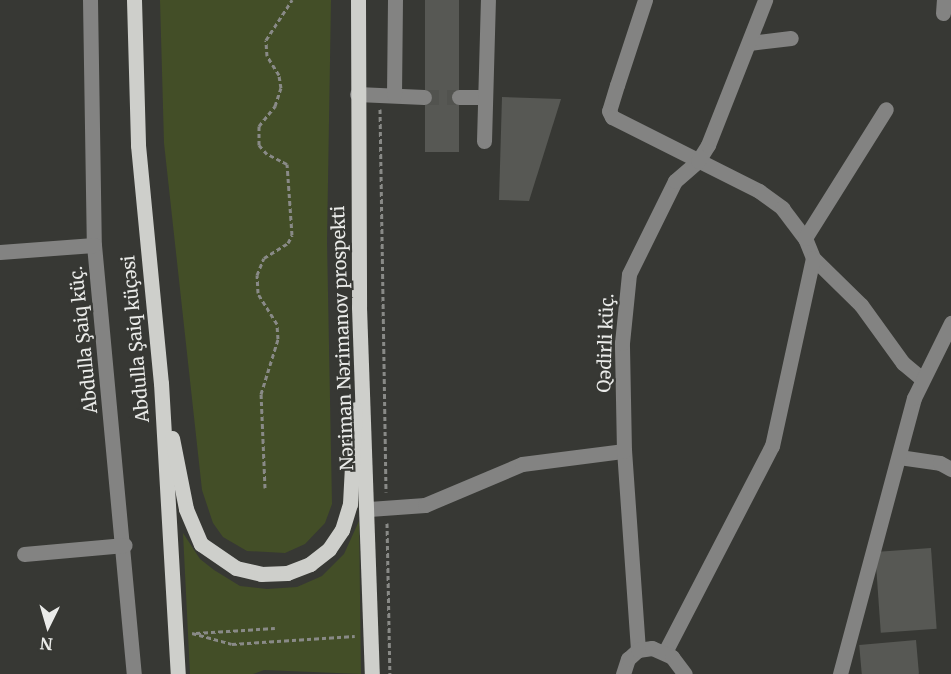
<!DOCTYPE html>
<meta charset="utf-8">
<style>
body{margin:0}
#map{position:relative;width:951px;height:674px;overflow:hidden;background:#373834;font-family:Merriweather,serif}
div>[style]{position:absolute}
[style*='--x']{left:calc(var(--x)*1px);top:calc(var(--y)*1px);width:calc(var(--w)*1px);rotate:calc(var(--a)*1deg)}
.green>*{inset:0;background:#434e27}
.building>*{inset:0;background:#575854;transform-origin:0 0}
.minor-tunnel>*{height:15px;margin-top:-7.5px;transform-origin:0;background:repeating-linear-gradient(90deg,#52534f 0 15px,transparent 0 23px)}
.path>*{height:3px;margin-top:-1.5px;transform-origin:0;background:repeating-linear-gradient(90deg,#898a87 0 4.5px,transparent 0 7.5px)}
.minor>*{height:15px;margin:-7.5px;padding:0 7.5px;transform-origin:7.5px;border-radius:7.5px;background:#838382}
.major>*{height:15px;margin:-7.5px;padding:0 7.5px;transform-origin:7.5px;border-radius:7.5px;background:#cecfcb}
span{translate:-50% -50%;white-space:nowrap;text-align:center;line-height:1.15;-webkit-text-stroke:4.5px #373834;paint-order:stroke}
.street-label{font-size:18px;color:#eaebe9}
.north{position:absolute;left:18px;top:596px;width:60px;height:60px;-webkit-text-stroke:4px #373834;paint-order:stroke;rotate:185deg;font-size:16px;font-weight:700;line-height:24px;text-align:center;color:#eaebe9}
.north::after{content:'';display:block;margin:auto;width:21px;height:27px;background:#eaebe9;clip-path:polygon(50% 0,100% 100%,50% 72%,0 100%)}
</style>
<div id="map">
<div class="green">
<i style="clip-path:polygon(160px 0,331px 0,327px 241px,332px 504px,325px 523px,305px 544px,285px 553px,247px 551px,223px 537px,213px 523px,202px 490px,164px 143px)"></i>
<i style="clip-path:polygon(359px 521px,361px 674px,264px 670px,253px 674px,190px 674px,183px 533px,200px 559px,214px 570px,240px 586px,267px 589px,297px 587px,322px 576px,344px 554px)"></i>
</div>
<div class="building">
<i style="left:425px;top:0;width:34px;height:152px"></i>
<i style="clip-path:polygon(502px 97px,561px 99px,529px 201px,499px 200px)"></i>
<i style="left:931px;top:548px;width:81px;height:56px;rotate:86deg"></i>
<i style="left:916px;top:640px;width:34px;height:57px;rotate:85deg"></i>
</div>
<div class="minor-tunnel">
<i style="--x:424;--y:97;--w:35;--a:0"></i>
</div>
<div class="path">
<i style="--x:380;--y:109;--w:383;--a:89.1"></i>
<i style="--x:265;--y:488;--w:94;--a:-92.4"></i>
<i style="--x:261;--y:394;--w:58;--a:-72.8"></i>
<i style="--x:278;--y:339;--w:15;--a:-94"></i>
<i style="--x:277;--y:324;--w:36;--a:-122"></i>
<i style="--x:258;--y:293;--w:18;--a:-93"></i>
<i style="--x:257;--y:275;--w:18;--a:-68"></i>
<i style="--x:264;--y:258;--w:28;--a:-32"></i>
<i style="--x:288;--y:243;--w:9;--a:-63"></i>
<i style="--x:292;--y:235;--w:71;--a:-94"></i>
<i style="--x:287;--y:164;--w:22;--a:-153"></i>
<i style="--x:267;--y:154;--w:12;--a:-132"></i>
<i style="--x:259;--y:145;--w:19;--a:-90"></i>
<i style="--x:259;--y:126;--w:26;--a:-51"></i>
<i style="--x:275;--y:106;--w:19;--a:-72"></i>
<i style="--x:281;--y:88;--w:13;--a:-99"></i>
<i style="--x:279;--y:75;--w:22;--a:-122"></i>
<i style="--x:267;--y:56;--w:16;--a:-94"></i>
<i style="--x:266;--y:40;--w:48;--a:-57"></i>
<i style="--x:387;--y:523;--w:151;--a:88.9"></i>
<i style="--x:192;--y:633;--w:41;--a:15.4"></i>
<i style="--x:232;--y:644;--w:123;--a:-3.7"></i>
<i style="--x:196;--y:633;--w:79;--a:-3.6"></i>
</div>
<div class="minor">
<i style="--x:90;--y:0;--w:245;--a:89.1"></i>
<i style="--x:94;--y:245;--w:431;--a:84.7"></i>
<i style="--x:645;--y:0;--w:89;--a:108.2"></i>
<i style="--x:617;--y:85;--w:27;--a:107"></i>
<i style="--x:609;--y:111;--w:7;--a:63"></i>
<i style="--x:612;--y:117;--w:165;--a:26.7"></i>
<i style="--x:759;--y:191;--w:29;--a:36"></i>
<i style="--x:782;--y:208;--w:38;--a:53"></i>
<i style="--x:805;--y:238;--w:22;--a:68"></i>
<i style="--x:813;--y:258;--w:67;--a:44.4"></i>
<i style="--x:861;--y:305;--w:72;--a:54.1"></i>
<i style="--x:903;--y:363;--w:25;--a:40"></i>
<i style="--x:943;--y:13;--w:13;--a:-86"></i>
<i style="--x:749;--y:43;--w:42;--a:-6.8"></i>
<i style="--x:357;--y:94;--w:67;--a:2.6"></i>
<i style="--x:394;--y:95;--w:95;--a:-89.4"></i>
<i style="--x:459;--y:97;--w:26;--a:0"></i>
<i style="--x:484;--y:141;--w:141;--a:-88.4"></i>
<i style="--x:805;--y:238;--w:152;--a:-57.9"></i>
<i style="--x:0;--y:252;--w:94;--a:-4.3"></i>
<i style="--x:899;--y:457;--w:41;--a:8.3"></i>
<i style="--x:940;--y:463;--w:13;--a:29"></i>
<i style="--x:369;--y:509;--w:56;--a:-4.1"></i>
<i style="--x:425;--y:505;--w:105;--a:-22.9"></i>
<i style="--x:522;--y:464;--w:103;--a:-7.3"></i>
<i style="--x:24;--y:554;--w:101;--a:-5.1"></i>
<i style="--x:638;--y:650;--w:199;--a:-94"></i>
<i style="--x:624;--y:451;--w:108;--a:-91.1"></i>
<i style="--x:622;--y:343;--w:69;--a:-84.2"></i>
<i style="--x:629;--y:274;--w:104;--a:-63.7"></i>
<i style="--x:675;--y:181;--w:30;--a:-41"></i>
<i style="--x:698;--y:161;--w:19;--a:-58"></i>
<i style="--x:708;--y:145;--w:156;--a:-68.5"></i>
<i style="--x:665;--y:652;--w:232;--a:-62.6"></i>
<i style="--x:772;--y:446;--w:192;--a:-77.7"></i>
<i style="--x:623;--y:674;--w:16;--a:-72"></i>
<i style="--x:628;--y:659;--w:13;--a:-42"></i>
<i style="--x:638;--y:650;--w:14;--a:-8"></i>
<i style="--x:652;--y:648;--w:22;--a:24"></i>
<i style="--x:672;--y:657;--w:21;--a:53"></i>
<i style="--x:840;--y:674;--w:286;--a:-75"></i>
<i style="--x:914;--y:398;--w:84;--a:-63.7"></i>
</div>
<div class="major">
<i style="--x:134;--y:0;--w:145;--a:88.4"></i>
<i style="--x:138;--y:145;--w:239;--a:84.5"></i>
<i style="--x:161;--y:383;--w:291;--a:86.7"></i>
<i style="--x:358;--y:0;--w:307;--a:89.8"></i>
<i style="--x:359;--y:307;--w:367;--a:88"></i>
<i style="--x:172;--y:438;--w:72;--a:78.8"></i>
<i style="--x:186;--y:509;--w:38;--a:67"></i>
<i style="--x:201;--y:544;--w:42;--a:34.4"></i>
<i style="--x:236;--y:568;--w:26;--a:13"></i>
<i style="--x:261;--y:574;--w:26;--a:-2"></i>
<i style="--x:287;--y:573;--w:25;--a:-21"></i>
<i style="--x:310;--y:564;--w:24;--a:-38"></i>
<i style="--x:329;--y:549;--w:23;--a:-56"></i>
<i style="--x:342;--y:530;--w:27;--a:-73"></i>
<i style="--x:350;--y:504;--w:95;--a:-87"></i>
</div>
<div class="street-label">
<span style="left:343px;top:338px;rotate:-92deg">Nəriman Nərimanov prospekti</span>
<span style="left:136px;top:339px;rotate:-95deg">Abdulla Şaiq küçəsi</span>
<span style="left:84px;top:340px;rotate:-96deg">Abdulla Şaiq küç.</span>
<span style="left:606px;top:343px;rotate:-88deg">Qədirli küç.</span>
</div>
<div class="north">N</div>
</div>
